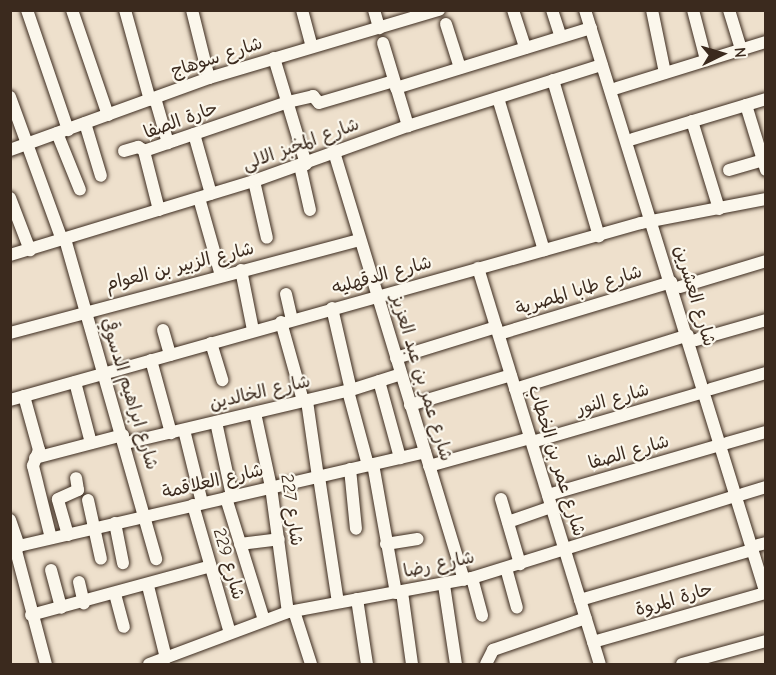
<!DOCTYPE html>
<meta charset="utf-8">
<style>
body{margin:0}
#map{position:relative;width:776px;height:675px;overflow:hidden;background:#eee0cc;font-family:"Comic Neue","Playpen Sans Arabic",sans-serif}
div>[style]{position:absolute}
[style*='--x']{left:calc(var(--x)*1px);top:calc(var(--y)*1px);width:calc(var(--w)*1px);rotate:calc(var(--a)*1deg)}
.roads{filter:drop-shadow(0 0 2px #3b2a1e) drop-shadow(0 0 2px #3b2a1e)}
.minor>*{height:12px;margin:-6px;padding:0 6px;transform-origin:6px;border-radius:6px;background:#fbf7ec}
span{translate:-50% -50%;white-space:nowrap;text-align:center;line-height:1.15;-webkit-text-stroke:4.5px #fbf7ec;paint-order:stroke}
.street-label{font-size:18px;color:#3b2a1e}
.frame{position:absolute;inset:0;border:12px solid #3b2a1e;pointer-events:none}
.north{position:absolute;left:692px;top:24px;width:60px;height:60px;-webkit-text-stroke:4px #fbf7ec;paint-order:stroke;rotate:85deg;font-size:16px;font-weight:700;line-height:24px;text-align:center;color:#3b2a1e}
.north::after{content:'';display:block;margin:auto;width:21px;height:27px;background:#3b2a1e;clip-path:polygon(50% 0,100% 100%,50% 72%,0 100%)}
</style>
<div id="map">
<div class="roads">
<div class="minor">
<i style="--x:27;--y:10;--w:127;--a:71.1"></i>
<i style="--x:72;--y:10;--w:111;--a:71.1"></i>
<i style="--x:125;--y:10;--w:93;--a:74.5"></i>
<i style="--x:192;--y:10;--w:70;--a:76"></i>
<i style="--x:302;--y:10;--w:38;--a:75"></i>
<i style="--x:374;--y:10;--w:19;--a:74"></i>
<i style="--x:513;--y:10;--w:40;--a:72"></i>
<i style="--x:552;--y:10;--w:28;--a:72"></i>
<i style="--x:585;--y:10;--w:611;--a:72.78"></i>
<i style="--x:652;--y:10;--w:64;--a:78.3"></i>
<i style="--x:693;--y:10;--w:52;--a:75.4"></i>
<i style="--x:729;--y:10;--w:41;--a:72.9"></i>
<i style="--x:446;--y:24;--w:46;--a:72.3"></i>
<i style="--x:383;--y:43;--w:87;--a:73.2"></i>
<i style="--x:274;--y:58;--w:111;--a:73.2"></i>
<i style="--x:553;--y:80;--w:163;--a:73.6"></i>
<i style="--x:396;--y:88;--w:204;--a:-17.1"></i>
<i style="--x:617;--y:88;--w:156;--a:-17.2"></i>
<i style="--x:10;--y:97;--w:152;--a:70"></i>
<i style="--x:155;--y:98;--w:47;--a:73.9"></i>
<i style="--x:498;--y:98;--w:159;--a:73.2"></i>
<i style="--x:746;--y:105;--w:68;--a:72.9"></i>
<i style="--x:692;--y:121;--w:92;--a:72.9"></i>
<i style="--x:85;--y:123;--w:55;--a:73.2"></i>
<i style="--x:57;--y:133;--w:61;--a:68"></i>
<i style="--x:194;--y:134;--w:62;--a:74.2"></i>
<i style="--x:633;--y:139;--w:139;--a:-16.7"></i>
<i style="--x:10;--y:150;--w:212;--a:-19.9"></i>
<i style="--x:209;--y:78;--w:240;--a:-16.5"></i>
<i style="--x:124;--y:151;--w:15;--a:-16"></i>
<i style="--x:138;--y:147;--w:9;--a:27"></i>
<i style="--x:334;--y:152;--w:447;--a:73.1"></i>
<i style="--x:300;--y:166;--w:45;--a:77.2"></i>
<i style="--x:729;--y:170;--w:35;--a:-16"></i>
<i style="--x:254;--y:181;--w:58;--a:77.2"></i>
<i style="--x:10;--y:198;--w:56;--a:69"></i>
<i style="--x:199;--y:198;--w:81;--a:74.2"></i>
<i style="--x:159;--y:210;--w:61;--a:-104.3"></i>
<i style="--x:144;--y:151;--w:152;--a:-18.8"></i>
<i style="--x:288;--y:102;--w:26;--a:-13"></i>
<i style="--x:313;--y:96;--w:9;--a:49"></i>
<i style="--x:319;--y:103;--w:78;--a:-16.3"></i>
<i style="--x:65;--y:239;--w:333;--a:74.1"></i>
<i style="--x:10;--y:255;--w:255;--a:-16.9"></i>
<i style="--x:254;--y:181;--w:164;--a:-19.7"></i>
<i style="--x:408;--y:126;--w:203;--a:-17.5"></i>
<i style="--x:478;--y:268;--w:414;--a:72.9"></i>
<i style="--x:241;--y:270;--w:61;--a:78.7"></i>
<i style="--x:680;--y:287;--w:90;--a:-16.8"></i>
<i style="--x:286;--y:294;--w:26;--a:77"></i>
<i style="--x:332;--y:308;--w:84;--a:77"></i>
<i style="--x:281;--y:322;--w:82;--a:74.4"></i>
<i style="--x:163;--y:330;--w:26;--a:74"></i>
<i style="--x:10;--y:333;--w:362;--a:-14.9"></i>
<i style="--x:499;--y:334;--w:180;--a:-16.8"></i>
<i style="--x:696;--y:340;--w:73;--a:-15.9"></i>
<i style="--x:211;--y:343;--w:39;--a:73"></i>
<i style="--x:396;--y:358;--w:105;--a:-17.2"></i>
<i style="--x:151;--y:360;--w:76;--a:74.7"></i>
<i style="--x:379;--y:381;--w:80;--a:74.7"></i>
<i style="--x:75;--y:382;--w:63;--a:75.3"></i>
<i style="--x:515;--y:389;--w:181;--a:-17.3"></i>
<i style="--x:711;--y:389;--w:57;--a:-16.2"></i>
<i style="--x:348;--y:391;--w:77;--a:74.9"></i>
<i style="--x:24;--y:396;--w:56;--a:74.5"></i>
<i style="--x:39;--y:450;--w:17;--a:111"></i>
<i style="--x:33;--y:466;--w:74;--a:76"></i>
<i style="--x:10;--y:400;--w:655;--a:-15.67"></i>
<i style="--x:641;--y:223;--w:127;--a:-10.9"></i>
<i style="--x:307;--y:401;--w:77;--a:81.8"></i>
<i style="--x:410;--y:405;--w:105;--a:-16.5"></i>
<i style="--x:255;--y:413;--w:76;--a:77.8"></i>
<i style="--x:271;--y:487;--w:126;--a:82.3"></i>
<i style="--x:216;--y:422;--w:76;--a:77.8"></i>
<i style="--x:184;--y:430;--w:75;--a:76.1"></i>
<i style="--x:532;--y:442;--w:179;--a:-16.2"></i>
<i style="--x:126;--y:443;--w:231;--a:-13.3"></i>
<i style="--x:351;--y:390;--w:52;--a:-17.7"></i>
<i style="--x:727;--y:443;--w:41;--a:-15.8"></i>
<i style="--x:35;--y:458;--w:91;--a:-14.6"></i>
<i style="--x:373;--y:464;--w:131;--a:79.9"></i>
<i style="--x:429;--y:466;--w:105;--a:-15.5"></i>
<i style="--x:350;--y:469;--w:60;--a:84.3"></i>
<i style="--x:319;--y:477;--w:126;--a:81.4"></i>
<i style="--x:743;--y:494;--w:24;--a:-17"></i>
<i style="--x:548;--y:495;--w:179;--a:-16.2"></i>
<i style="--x:226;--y:498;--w:128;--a:72.7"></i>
<i style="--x:501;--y:499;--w:68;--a:73.7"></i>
<i style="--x:88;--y:500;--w:60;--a:77.6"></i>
<i style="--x:193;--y:505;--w:133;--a:73.9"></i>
<i style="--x:10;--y:520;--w:28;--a:71"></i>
<i style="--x:508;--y:522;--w:46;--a:-19.2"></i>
<i style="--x:115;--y:523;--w:41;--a:78.7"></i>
<i style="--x:68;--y:535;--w:37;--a:-106"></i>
<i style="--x:58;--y:499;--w:22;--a:-24"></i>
<i style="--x:78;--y:490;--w:12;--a:-99"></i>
<i style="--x:240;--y:544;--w:39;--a:-7"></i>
<i style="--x:386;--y:544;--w:32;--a:-9"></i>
<i style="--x:758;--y:545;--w:8;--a:-14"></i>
<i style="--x:15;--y:547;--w:121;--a:75.2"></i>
<i style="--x:10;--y:548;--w:426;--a:-13"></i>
<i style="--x:506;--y:568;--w:41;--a:74.6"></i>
<i style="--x:51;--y:570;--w:39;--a:75"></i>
<i style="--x:472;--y:578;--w:39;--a:75"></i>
<i style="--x:79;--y:582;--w:22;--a:77"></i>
<i style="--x:444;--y:585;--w:80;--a:81.4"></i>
<i style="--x:148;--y:586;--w:74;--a:76"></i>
<i style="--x:402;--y:592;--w:73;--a:82.1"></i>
<i style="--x:115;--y:594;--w:34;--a:75"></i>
<i style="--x:357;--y:599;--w:66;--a:81.3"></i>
<i style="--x:580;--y:600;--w:179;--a:-16.2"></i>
<i style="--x:294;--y:611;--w:56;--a:72.2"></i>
<i style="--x:31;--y:615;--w:183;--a:-15.2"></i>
<i style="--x:593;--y:642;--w:179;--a:-15.9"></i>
<i style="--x:149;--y:664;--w:148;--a:-20.5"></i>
<i style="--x:288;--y:612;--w:187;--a:-10.5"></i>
<i style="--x:472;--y:578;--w:276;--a:-17.3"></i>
<i style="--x:486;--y:664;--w:16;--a:-63"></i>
<i style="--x:493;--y:650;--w:98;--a:-19"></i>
<i style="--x:682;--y:664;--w:87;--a:-15.3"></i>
</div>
</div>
<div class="street-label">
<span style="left:217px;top:58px;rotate:-18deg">شارع سوهاج</span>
<span style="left:181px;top:121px;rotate:-20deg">حارة الصفا</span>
<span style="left:301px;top:145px;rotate:-20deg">شارع المخبز الالى</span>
<span style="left:180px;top:267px;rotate:-14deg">شارع الزبير بن العوام</span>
<span style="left:382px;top:276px;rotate:-15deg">شارع الدقهليه</span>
<span style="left:579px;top:291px;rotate:-17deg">شارع طابا المصرية</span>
<span style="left:694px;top:296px;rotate:73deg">شارع العشرين</span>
<span style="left:421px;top:378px;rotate:73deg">شارع عمر بن عبد العزيز</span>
<span style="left:260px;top:393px;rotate:-13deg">شارع الخالدين</span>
<span style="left:129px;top:394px;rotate:73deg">شارع ابراهيم الدسوقي</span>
<span style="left:613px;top:400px;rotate:-16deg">شارع النور</span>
<span style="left:629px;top:453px;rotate:-16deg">شارع الصفا</span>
<span style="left:556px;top:461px;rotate:73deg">شارع عمر بن الخطاب</span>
<span style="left:213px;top:482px;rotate:-13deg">شارع العلاقمة</span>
<span style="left:291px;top:510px;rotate:82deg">شارع 227</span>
<span style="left:228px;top:564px;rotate:74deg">شارع 229</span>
<span style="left:439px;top:565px;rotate:-12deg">شارع رضا</span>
<span style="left:674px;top:600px;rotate:-16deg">حارة المروة</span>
</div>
<div class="frame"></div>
<div class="north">N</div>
</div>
